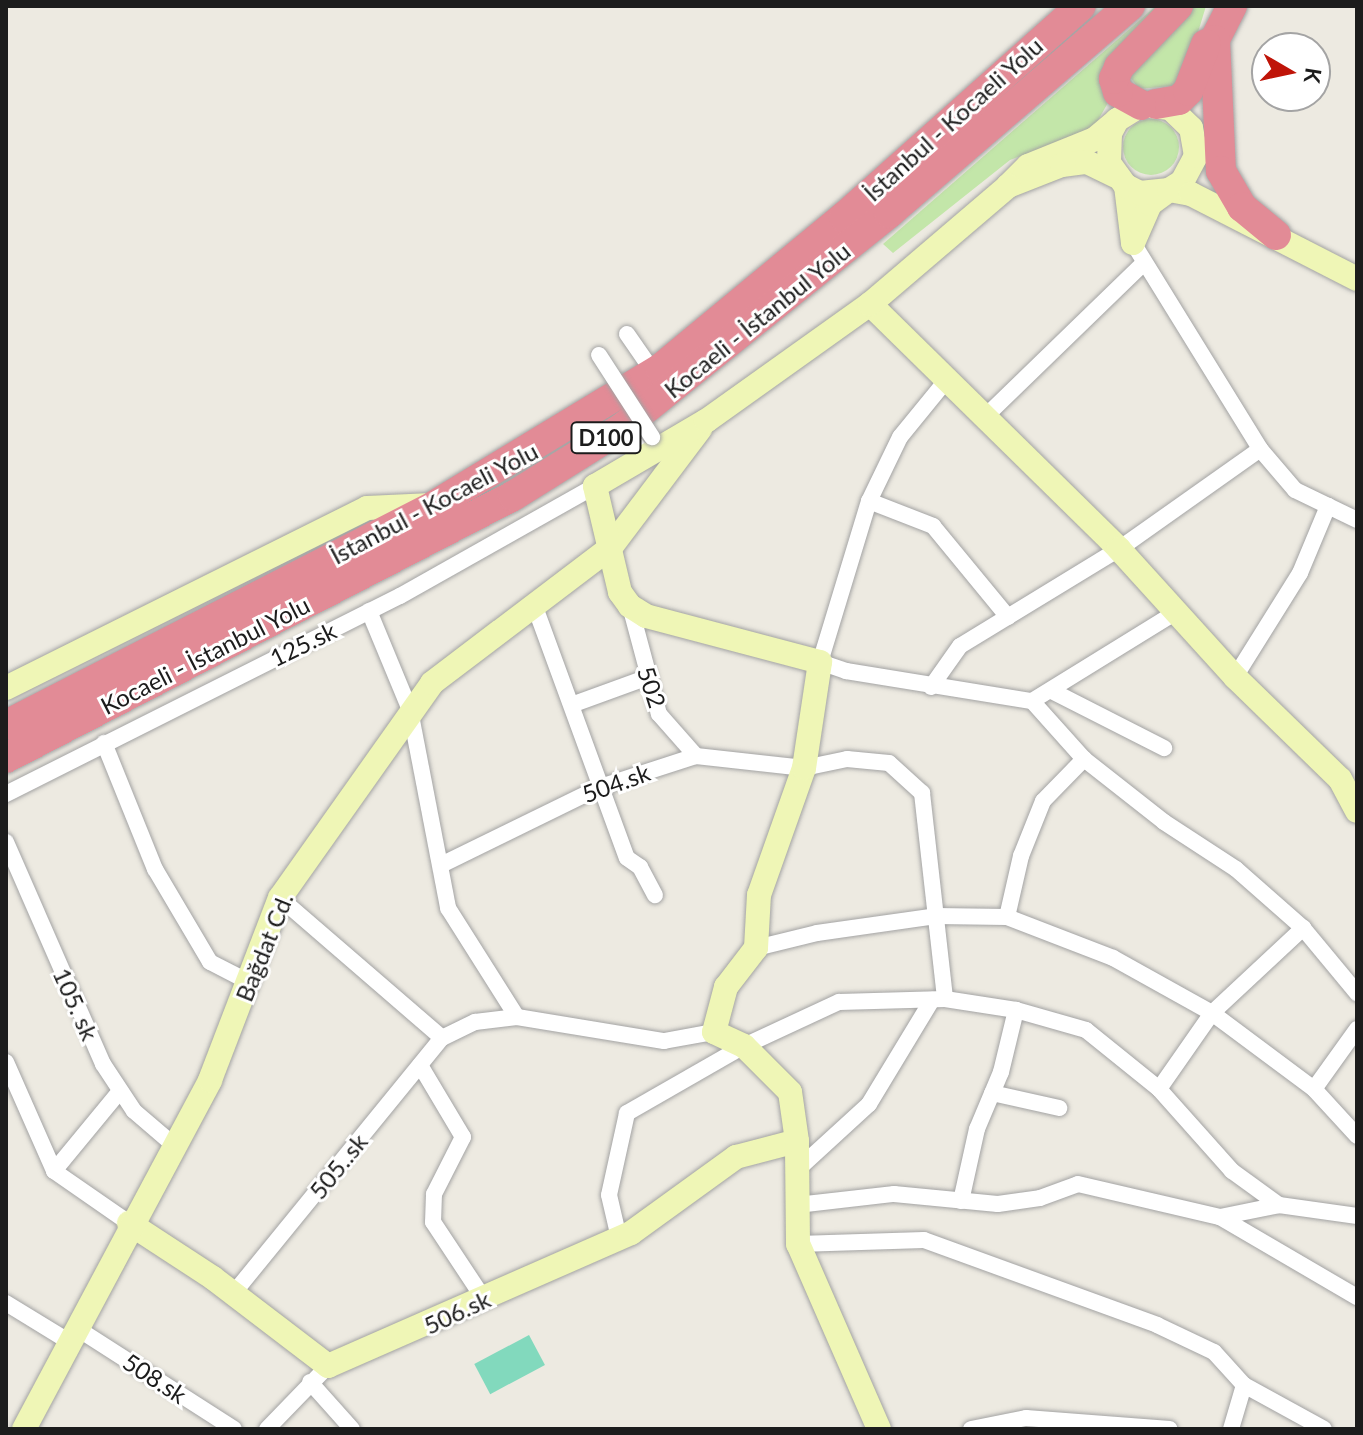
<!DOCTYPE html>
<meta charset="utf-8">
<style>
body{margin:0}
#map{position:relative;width:1363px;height:1435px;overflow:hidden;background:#edeae1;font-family:Lato,sans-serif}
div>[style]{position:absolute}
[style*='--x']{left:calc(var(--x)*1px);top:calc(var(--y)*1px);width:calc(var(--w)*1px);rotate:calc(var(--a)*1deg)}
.grass>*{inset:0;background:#c3e6a9}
.round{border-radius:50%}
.pitch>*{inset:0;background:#82d9bd;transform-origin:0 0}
.roads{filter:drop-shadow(0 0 2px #a3a3a3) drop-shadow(0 0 2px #a3a3a3)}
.street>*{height:16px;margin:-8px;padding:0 8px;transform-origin:8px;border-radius:8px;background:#fff}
.secondary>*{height:24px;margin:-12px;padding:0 12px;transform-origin:12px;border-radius:12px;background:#eff6b6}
.highway>*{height:30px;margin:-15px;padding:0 15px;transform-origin:15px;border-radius:15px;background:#e28b96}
.bridges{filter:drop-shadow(0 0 2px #a3a3a3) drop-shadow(0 0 2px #a3a3a3)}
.street-bridge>*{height:16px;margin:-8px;padding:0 8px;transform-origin:8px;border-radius:8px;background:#fff}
span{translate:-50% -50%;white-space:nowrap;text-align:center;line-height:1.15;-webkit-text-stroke:6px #fff;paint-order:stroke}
.shield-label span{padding:2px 6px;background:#fff;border:2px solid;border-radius:6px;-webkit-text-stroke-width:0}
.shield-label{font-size:22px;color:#1c1c1c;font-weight:700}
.street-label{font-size:24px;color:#1c1c1c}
.frame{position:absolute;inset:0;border:8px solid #1c1c1c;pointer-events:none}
.north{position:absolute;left:1251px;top:32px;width:80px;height:80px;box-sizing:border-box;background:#fff;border:2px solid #a4a4a4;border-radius:50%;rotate:99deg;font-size:22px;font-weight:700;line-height:32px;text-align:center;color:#1c1c1c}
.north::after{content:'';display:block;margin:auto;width:28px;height:36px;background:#bf1408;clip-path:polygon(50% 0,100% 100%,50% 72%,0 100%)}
</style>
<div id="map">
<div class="grass">
<i style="clip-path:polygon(1156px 6px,1163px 6px,1097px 122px,1082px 134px,1010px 160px,893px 253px,883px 244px)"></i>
<i style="clip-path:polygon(1192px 6px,1206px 6px,1182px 85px,1139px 89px,1130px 77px)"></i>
<i class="round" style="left:1123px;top:119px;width:56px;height:56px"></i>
</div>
<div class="pitch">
<i style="left:529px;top:1335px;width:34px;height:62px;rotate:62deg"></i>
</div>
<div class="roads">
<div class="street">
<i style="--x:1133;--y:243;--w:242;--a:58.3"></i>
<i style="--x:1260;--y:449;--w:54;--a:49.5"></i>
<i style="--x:1295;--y:490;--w:69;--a:25.8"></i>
<i style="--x:627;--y:334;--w:47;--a:55.3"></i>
<i style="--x:949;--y:377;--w:77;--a:129.2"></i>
<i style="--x:900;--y:437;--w:71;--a:115.8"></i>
<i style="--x:869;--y:501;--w:168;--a:106.9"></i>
<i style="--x:820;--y:662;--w:28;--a:19"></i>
<i style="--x:846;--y:671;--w:188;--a:9.2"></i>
<i style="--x:1032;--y:701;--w:78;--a:48.1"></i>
<i style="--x:1084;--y:759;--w:102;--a:38.2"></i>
<i style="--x:1164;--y:822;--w:86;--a:33.1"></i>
<i style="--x:1236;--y:869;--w:89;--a:41.4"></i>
<i style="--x:1303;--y:928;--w:85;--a:50.3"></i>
<i style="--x:987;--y:415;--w:219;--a:-44.1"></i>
<i style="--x:622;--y:428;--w:35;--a:50"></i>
<i style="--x:869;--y:501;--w:69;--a:21.3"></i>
<i style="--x:933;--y:526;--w:118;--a:50.5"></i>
<i style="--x:630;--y:606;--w:112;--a:75"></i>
<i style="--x:659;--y:714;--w:56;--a:48.6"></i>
<i style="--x:535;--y:607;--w:267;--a:69.9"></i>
<i style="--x:627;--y:858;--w:16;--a:35"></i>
<i style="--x:640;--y:867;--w:32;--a:62"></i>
<i style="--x:369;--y:611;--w:107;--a:67.5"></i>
<i style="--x:410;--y:710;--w:202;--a:79.1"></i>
<i style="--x:448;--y:908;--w:129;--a:57.7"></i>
<i style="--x:1235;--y:677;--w:123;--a:-58"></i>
<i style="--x:1300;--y:573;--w:73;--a:-67.3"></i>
<i style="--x:931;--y:687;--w:50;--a:-54.7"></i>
<i style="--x:960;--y:646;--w:186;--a:-31.4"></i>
<i style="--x:1119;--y:549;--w:173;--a:-35.3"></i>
<i style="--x:1052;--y:691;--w:126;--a:27"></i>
<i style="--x:1032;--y:701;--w:169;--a:-31.7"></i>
<i style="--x:574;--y:704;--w:79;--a:-20"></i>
<i style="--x:104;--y:743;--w:136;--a:68"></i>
<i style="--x:155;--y:869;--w:108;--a:59.4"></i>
<i style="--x:210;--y:962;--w:44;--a:27.1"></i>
<i style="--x:6;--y:794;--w:441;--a:-26.7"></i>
<i style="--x:400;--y:596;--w:224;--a:-29.4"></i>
<i style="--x:6;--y:842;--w:242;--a:66.4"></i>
<i style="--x:103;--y:1064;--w:56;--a:56.6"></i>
<i style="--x:134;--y:1111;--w:54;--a:40.5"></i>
<i style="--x:441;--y:865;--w:177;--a:-26.1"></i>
<i style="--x:600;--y:787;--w:101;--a:-17.9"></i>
<i style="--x:696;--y:756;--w:109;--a:6.3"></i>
<i style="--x:804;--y:768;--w:44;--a:-11.8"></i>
<i style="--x:847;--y:759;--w:42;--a:5.4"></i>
<i style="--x:889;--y:763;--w:45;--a:42.3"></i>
<i style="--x:922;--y:793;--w:207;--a:83.6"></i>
<i style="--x:280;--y:898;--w:214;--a:40.8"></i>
<i style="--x:442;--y:1038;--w:37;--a:-26"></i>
<i style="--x:475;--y:1022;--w:42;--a:-6.8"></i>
<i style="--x:517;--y:1017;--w:149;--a:9.3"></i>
<i style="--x:664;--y:1041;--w:51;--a:-10.2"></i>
<i style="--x:1007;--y:917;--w:63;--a:-77.1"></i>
<i style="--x:1021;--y:856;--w:59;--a:-68.2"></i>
<i style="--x:1043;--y:801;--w:59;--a:-45.7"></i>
<i style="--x:756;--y:948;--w:63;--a:-13.8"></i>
<i style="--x:817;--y:933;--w:120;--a:-8.1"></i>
<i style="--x:936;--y:916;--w:71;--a:0.8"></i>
<i style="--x:1007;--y:917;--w:114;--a:21.1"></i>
<i style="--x:1113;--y:958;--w:113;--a:29.1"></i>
<i style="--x:1212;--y:1013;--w:127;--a:36.7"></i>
<i style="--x:1314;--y:1089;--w:64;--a:47.5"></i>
<i style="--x:6;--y:1062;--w:119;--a:66.2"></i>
<i style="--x:54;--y:1171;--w:91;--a:34.7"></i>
<i style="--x:420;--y:1065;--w:84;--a:59.2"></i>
<i style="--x:463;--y:1137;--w:64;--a:117"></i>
<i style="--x:434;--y:1194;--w:28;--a:92"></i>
<i style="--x:433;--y:1222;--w:92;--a:56.5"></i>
<i style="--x:1159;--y:1089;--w:93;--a:-55.1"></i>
<i style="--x:1212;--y:1013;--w:125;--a:-43"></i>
<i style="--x:1314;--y:1089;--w:74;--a:-54.4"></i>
<i style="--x:992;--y:1093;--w:69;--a:12.6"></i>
<i style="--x:797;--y:1170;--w:98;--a:-42.5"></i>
<i style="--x:869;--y:1104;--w:122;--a:-58.8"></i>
<i style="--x:54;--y:1171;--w:104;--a:-50.5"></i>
<i style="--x:961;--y:1201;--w:74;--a:-77.5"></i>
<i style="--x:977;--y:1129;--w:62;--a:-67.2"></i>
<i style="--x:1001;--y:1072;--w:64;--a:-76.4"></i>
<i style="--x:797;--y:1205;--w:98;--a:-6.5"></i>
<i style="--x:894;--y:1194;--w:104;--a:5.5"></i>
<i style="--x:998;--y:1204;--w:42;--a:-8.1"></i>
<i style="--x:1040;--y:1198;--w:40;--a:-20.2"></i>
<i style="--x:1078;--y:1184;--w:146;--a:13.1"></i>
<i style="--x:1220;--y:1217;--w:60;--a:-11.5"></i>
<i style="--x:1279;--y:1205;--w:79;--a:8"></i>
<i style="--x:1220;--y:1217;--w:159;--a:30.3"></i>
<i style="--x:619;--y:1238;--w:44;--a:-103.1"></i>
<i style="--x:609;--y:1195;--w:84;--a:-77.6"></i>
<i style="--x:627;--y:1113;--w:135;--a:-29.8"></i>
<i style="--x:744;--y:1046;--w:105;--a:-24.9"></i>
<i style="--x:839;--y:1002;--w:106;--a:-1.6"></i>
<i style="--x:945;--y:999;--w:72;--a:8.8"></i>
<i style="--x:1016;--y:1010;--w:73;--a:15.9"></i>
<i style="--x:1086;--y:1030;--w:94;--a:38.9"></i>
<i style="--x:1159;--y:1089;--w:110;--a:48.3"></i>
<i style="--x:1232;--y:1171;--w:58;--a:35.9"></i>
<i style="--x:798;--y:1244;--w:126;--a:-1.8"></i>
<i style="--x:924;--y:1240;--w:248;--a:20"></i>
<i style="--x:1157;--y:1325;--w:63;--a:25.3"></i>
<i style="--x:1214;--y:1352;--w:45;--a:47.7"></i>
<i style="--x:1244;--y:1385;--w:91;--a:28.8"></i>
<i style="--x:233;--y:1294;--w:330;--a:-50.8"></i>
<i style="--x:6;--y:1303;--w:73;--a:31.5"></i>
<i style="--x:75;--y:1327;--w:189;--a:32.7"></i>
<i style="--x:310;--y:1382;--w:63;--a:48.2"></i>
<i style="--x:267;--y:1429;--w:88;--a:-45.9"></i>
<i style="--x:971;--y:1429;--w:56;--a:-11.3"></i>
<i style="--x:1026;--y:1418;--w:144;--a:4.4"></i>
<i style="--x:1231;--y:1429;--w:46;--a:-73.5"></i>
</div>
<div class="secondary">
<i style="--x:1115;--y:122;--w:26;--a:140"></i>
<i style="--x:1095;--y:139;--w:72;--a:158.1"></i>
<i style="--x:1028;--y:166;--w:28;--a:135"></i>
<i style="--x:1008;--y:186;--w:58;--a:-21.3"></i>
<i style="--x:1062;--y:165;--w:25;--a:-7"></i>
<i style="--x:1087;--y:162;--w:32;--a:26"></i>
<i style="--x:1126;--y:186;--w:57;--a:83"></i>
<i style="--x:1133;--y:243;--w:43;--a:-66.4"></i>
<i style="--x:1150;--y:204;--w:24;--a:-36"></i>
<i style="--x:1169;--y:190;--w:15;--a:-32"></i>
<i style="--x:1182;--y:182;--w:30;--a:-62"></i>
<i style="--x:1196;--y:156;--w:28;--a:-100"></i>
<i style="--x:1191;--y:128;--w:29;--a:-136"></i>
<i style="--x:1170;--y:108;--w:29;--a:-174"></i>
<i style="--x:1141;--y:105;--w:28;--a:148"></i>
<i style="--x:1117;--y:120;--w:15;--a:118"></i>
<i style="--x:1110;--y:133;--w:30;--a:92"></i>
<i style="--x:1109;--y:163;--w:29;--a:54"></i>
<i style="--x:1126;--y:186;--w:16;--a:27"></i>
<i style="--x:1140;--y:193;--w:29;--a:-6"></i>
<i style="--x:1169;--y:190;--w:22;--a:10"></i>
<i style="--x:1191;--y:194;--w:186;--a:27.1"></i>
<i style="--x:870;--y:304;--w:349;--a:44.5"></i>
<i style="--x:1119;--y:549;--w:173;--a:47.8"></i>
<i style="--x:1235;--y:677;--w:146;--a:44.2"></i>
<i style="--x:1340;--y:779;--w:36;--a:62"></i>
<i style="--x:6;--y:688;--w:403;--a:-26.5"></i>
<i style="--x:367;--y:508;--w:65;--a:-2.6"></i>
<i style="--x:129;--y:1223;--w:100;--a:33.2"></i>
<i style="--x:213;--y:1278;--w:145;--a:37.4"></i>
<i style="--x:328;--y:1366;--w:331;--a:-23.7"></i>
<i style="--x:631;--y:1233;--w:130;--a:-35.9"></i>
<i style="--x:736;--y:1157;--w:63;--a:-14.7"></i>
<i style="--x:24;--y:1429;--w:395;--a:-61.9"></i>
<i style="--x:210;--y:1080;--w:195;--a:-69"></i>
<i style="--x:280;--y:898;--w:263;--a:-54.7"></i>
<i style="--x:432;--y:683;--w:225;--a:-37.2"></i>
<i style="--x:611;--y:547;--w:148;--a:-53"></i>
<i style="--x:879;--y:1429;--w:202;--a:-113.6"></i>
<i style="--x:798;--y:1244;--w:103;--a:-90.6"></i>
<i style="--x:797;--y:1141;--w:49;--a:-98.1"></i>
<i style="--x:790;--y:1092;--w:65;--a:-135"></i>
<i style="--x:744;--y:1046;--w:33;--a:-155"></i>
<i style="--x:714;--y:1032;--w:47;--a:-75.1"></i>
<i style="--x:726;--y:987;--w:49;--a:-52.4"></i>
<i style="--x:756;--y:948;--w:53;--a:-86.8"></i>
<i style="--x:759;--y:895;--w:135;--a:-70.5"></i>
<i style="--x:804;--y:768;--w:107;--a:-81.4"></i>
<i style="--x:820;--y:662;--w:180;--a:-165.2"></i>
<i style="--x:646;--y:616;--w:19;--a:-148"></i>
<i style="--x:630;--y:606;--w:17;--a:-126"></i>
<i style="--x:620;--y:592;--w:109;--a:-103.3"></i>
<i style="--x:595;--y:486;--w:129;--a:-30.4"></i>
<i style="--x:706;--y:421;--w:201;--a:-35.5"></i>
<i style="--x:870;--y:304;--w:182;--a:-40.5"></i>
</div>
<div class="highway">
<i style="--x:1232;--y:6;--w:38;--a:117"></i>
<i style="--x:1215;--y:40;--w:131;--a:87.4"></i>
<i style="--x:1221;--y:171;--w:42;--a:59.7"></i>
<i style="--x:1242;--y:207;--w:44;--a:39.5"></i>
<i style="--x:1156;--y:104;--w:23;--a:-10"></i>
<i style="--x:1179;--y:100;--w:13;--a:-45"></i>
<i style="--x:1188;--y:91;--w:50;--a:-69"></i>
<i style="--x:1141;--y:105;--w:26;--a:-151"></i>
<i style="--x:1118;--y:92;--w:14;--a:-107"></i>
<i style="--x:1114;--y:79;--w:13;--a:-67"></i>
<i style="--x:1119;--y:67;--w:85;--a:-46"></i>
<i style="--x:6;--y:725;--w:482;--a:-27.1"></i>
<i style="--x:435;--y:505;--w:263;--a:-31.2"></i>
<i style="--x:660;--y:369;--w:239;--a:-39.6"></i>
<i style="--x:844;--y:217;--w:317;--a:-41.7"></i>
<i style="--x:6;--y:758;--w:571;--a:-27.33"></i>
<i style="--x:513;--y:496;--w:128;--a:-32"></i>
<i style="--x:622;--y:428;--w:343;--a:-38.8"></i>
<i style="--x:889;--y:213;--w:318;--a:-40.7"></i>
</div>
</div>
<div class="bridges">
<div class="street-bridge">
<i style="--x:599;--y:355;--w:98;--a:57.1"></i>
</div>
</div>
<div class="shield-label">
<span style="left:606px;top:438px">D100</span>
</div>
<div class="street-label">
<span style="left:953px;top:119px;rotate:-42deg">İstanbul - Kocaeli Yolu</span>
<span style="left:757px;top:320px;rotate:-39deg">Kocaeli - İstanbul Yolu</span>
<span style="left:434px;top:503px;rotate:-28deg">İstanbul - Kocaeli Yolu</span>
<span style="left:303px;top:644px;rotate:-26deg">125.sk</span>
<span style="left:205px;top:655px;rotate:-27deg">Kocaeli - İstanbul Yolu</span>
<span style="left:652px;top:687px;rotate:72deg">502</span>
<span style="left:616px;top:783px;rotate:-20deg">504.sk</span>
<span style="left:264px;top:947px;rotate:-68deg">Bağdat Cd.</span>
<span style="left:76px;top:1004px;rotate:66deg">105. sk</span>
<span style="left:338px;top:1166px;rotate:-51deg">505..sk</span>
<span style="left:457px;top:1312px;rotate:-25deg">506.sk</span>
<span style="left:155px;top:1378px;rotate:33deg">508.sk</span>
</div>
<div class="frame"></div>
<div class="north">K</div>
</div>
